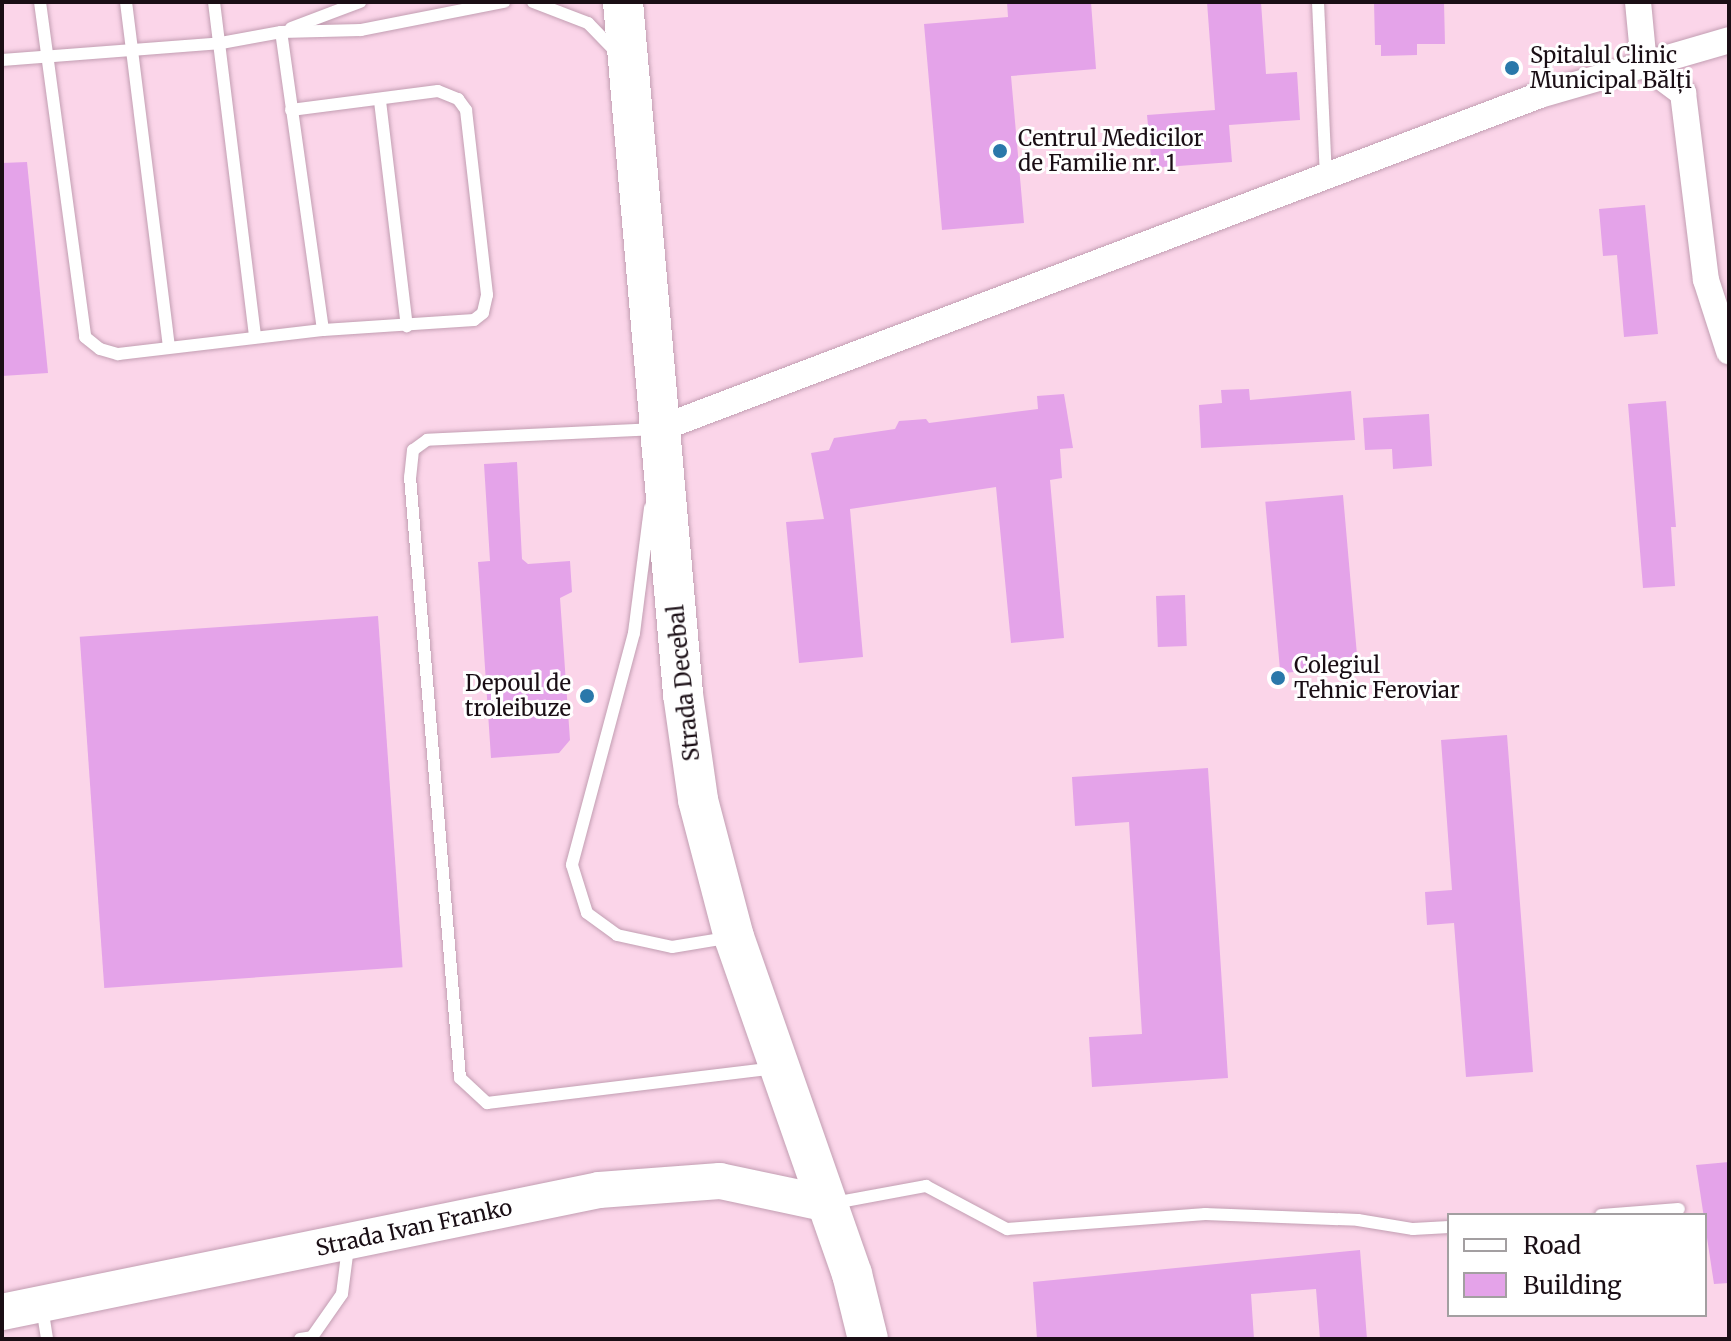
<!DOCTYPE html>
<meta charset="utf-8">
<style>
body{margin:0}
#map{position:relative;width:1731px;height:1341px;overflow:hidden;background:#fbd5e9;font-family:Merriweather,serif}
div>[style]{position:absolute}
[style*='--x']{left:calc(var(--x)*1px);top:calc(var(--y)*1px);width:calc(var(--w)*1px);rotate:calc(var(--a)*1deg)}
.building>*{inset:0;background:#e4a3e9;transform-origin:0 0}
.roads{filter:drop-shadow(0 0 2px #c29eb2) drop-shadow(0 0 2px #c29eb2)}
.lane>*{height:12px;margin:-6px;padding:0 6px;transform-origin:6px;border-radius:6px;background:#fff}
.street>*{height:26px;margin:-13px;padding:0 13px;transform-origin:13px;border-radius:13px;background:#fff}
.secondary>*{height:36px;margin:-18px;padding:0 18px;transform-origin:18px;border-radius:18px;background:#fff}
.primary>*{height:40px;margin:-20px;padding:0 20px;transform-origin:20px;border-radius:20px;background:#fff}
.dots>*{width:22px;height:22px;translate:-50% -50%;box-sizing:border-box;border:4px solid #fff;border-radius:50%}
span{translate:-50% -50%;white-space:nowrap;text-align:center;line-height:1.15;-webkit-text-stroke:6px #fff;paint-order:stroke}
.poi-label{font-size:22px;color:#1a0e15}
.left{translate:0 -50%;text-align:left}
.right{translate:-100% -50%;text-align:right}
.street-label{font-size:22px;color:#1a0e15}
.frame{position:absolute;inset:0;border:4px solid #1a0e15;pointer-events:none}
.legend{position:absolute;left:1447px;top:1213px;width:260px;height:104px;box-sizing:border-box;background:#fff;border:2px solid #a39fa1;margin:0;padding:10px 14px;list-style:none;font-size:24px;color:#1a0e15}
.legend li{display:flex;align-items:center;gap:16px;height:40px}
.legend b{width:40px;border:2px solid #a39fa1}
</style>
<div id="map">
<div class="building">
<i style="clip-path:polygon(1007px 2px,1091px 2px,1096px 69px,1011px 76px,1024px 223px,942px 230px,924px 24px,1008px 17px)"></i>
<i style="clip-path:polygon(1207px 2px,1261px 2px,1266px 74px,1297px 72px,1300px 120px,1229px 125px,1232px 162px,1152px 168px,1147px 115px,1215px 110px)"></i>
<i style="clip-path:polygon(1374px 2px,1444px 2px,1445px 44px,1417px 44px,1417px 55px,1381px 56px,1381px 45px,1375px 45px)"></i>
<i style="clip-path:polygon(27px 162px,48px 373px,2px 376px,2px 163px)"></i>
<i style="clip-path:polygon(1645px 205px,1658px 334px,1624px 337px,1617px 255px,1603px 256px,1599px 209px)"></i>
<i style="clip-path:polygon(1249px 389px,1250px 400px,1351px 391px,1355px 440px,1201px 448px,1199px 405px,1222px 403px,1221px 390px)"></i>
<i style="clip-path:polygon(1064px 394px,1073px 448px,1060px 449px,1062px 478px,1050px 480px,1064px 638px,1011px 643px,996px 487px,850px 509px,863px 657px,799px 663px,786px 522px,824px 519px,811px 453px,829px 450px,834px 438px,895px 429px,899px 421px,926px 419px,929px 423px,1038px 409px,1037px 396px)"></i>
<i style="clip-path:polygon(1666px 401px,1676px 527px,1671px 527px,1675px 586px,1643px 588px,1628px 404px)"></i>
<i style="clip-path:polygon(1429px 414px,1432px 466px,1393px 469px,1392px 449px,1365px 450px,1363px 418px)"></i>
<i style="clip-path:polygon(517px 462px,522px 559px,528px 564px,570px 561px,572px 592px,560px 598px,570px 740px,559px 753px,491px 758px,478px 562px,490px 561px,484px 464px)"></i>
<i style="left:1343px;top:495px;width:172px;height:78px;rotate:85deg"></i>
<i style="left:1185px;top:595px;width:51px;height:29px;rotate:88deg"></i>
<i style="left:378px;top:616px;width:352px;height:299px;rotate:86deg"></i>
<i style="clip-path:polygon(1507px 735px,1533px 1072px,1466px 1077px,1454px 923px,1427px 925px,1425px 892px,1452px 890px,1441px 740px)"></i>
<i style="clip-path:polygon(1208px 768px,1228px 1078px,1092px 1087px,1089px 1037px,1142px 1034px,1129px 822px,1075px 826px,1072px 777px)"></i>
<i style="clip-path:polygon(1729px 1162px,1729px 1283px,1714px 1284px,1696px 1165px)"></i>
<i style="clip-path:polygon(1360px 1250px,1367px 1339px,1320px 1339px,1316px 1289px,1251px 1294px,1254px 1339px,1037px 1339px,1033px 1282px)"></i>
</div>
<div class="roads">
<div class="lane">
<i style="--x:40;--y:2;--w:338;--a:82.3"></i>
<i style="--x:85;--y:337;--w:19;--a:39"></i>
<i style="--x:100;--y:349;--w:19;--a:16"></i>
<i style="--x:118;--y:354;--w:206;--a:-6.7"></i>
<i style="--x:323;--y:330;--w:301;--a:-98"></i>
<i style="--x:126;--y:2;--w:346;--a:82.9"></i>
<i style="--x:214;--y:2;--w:337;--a:83"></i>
<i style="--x:533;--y:2;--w:59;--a:20.9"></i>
<i style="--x:588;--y:23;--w:37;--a:46"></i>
<i style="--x:1318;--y:2;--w:173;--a:87.4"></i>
<i style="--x:291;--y:28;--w:74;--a:-20.6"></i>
<i style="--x:2;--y:60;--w:220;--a:-4.4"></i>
<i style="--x:221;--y:43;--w:61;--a:-10.4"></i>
<i style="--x:281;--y:32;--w:80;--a:-1.4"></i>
<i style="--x:361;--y:30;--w:146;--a:-11.1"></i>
<i style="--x:380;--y:101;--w:227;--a:83.2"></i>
<i style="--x:291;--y:110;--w:148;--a:-7.4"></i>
<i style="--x:438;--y:91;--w:22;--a:22"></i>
<i style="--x:458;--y:99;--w:14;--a:54"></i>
<i style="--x:466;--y:110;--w:186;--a:83.5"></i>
<i style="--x:487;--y:295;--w:18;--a:103"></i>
<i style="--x:483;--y:313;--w:11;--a:142"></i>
<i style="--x:474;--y:320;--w:151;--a:176.2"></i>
<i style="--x:657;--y:429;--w:230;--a:177.3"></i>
<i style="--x:427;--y:440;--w:17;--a:144"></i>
<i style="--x:413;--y:450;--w:27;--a:96"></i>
<i style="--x:410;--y:477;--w:603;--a:85.24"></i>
<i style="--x:460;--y:1078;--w:37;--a:43"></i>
<i style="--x:487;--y:1103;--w:291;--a:-6.9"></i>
<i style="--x:650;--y:508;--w:126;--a:97.3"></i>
<i style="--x:634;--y:633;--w:240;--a:105"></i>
<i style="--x:572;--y:865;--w:50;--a:72.6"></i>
<i style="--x:587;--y:913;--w:37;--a:36"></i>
<i style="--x:617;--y:935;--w:56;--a:12.3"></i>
<i style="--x:672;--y:947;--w:56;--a:-9.3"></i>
<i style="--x:834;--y:1203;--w:94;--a:-10.5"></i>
<i style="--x:926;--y:1186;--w:92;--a:28"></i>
<i style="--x:1007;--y:1229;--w:199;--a:-4.3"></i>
<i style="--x:1205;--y:1214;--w:153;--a:2.2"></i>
<i style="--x:1358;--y:1220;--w:56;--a:9.3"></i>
<i style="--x:1413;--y:1229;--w:36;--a:-3"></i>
<i style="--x:1601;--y:1215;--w:78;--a:-4.4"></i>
<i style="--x:42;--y:1307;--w:32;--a:81"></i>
<i style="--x:300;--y:1339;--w:12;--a:-9"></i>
<i style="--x:312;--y:1337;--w:52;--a:-55.1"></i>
<i style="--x:342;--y:1294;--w:47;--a:-82.7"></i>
</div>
<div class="street">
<i style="--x:1638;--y:2;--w:62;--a:84.5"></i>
<i style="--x:1644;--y:64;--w:49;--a:36.6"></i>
<i style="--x:1683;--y:93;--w:188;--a:83"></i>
<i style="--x:1706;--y:280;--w:75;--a:72.1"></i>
<i style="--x:659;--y:429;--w:942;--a:-20.76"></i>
<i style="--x:1540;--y:95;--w:197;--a:-16.2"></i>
</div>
<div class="secondary">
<i style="--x:2;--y:1312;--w:609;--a:-11.55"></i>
<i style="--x:599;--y:1190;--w:121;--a:-4.3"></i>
<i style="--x:720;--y:1181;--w:110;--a:12"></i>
</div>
<div class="primary">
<i style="--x:623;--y:2;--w:695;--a:85.04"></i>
<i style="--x:683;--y:694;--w:107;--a:81.9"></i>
<i style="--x:698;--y:800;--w:142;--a:75.3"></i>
<i style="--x:734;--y:937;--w:357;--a:70.7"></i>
<i style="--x:852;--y:1274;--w:67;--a:76.2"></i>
</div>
</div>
<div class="dots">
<i style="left:1512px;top:68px;background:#2a78aa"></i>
<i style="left:1000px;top:151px;background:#2a78aa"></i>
<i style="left:1278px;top:678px;background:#2a78aa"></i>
<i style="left:587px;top:696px;background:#2a78aa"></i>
</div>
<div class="poi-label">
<span class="left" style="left:1530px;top:68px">Spitalul Clinic<br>Municipal Bălți</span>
<span class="left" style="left:1018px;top:151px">Centrul Medicilor<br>de Familie nr. 1</span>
<span class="left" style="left:1294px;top:678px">Colegiul<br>Tehnic Feroviar</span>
<span class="right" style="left:571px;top:696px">Depoul de<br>troleibuze</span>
</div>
<div class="street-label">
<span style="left:684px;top:683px;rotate:-96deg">Strada Decebal</span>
<span style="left:414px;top:1228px;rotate:-12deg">Strada Ivan Franko</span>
</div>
<div class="frame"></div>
<ul class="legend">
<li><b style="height:10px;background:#fff"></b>Road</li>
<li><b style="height:22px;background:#e4a3e9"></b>Building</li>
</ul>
</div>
